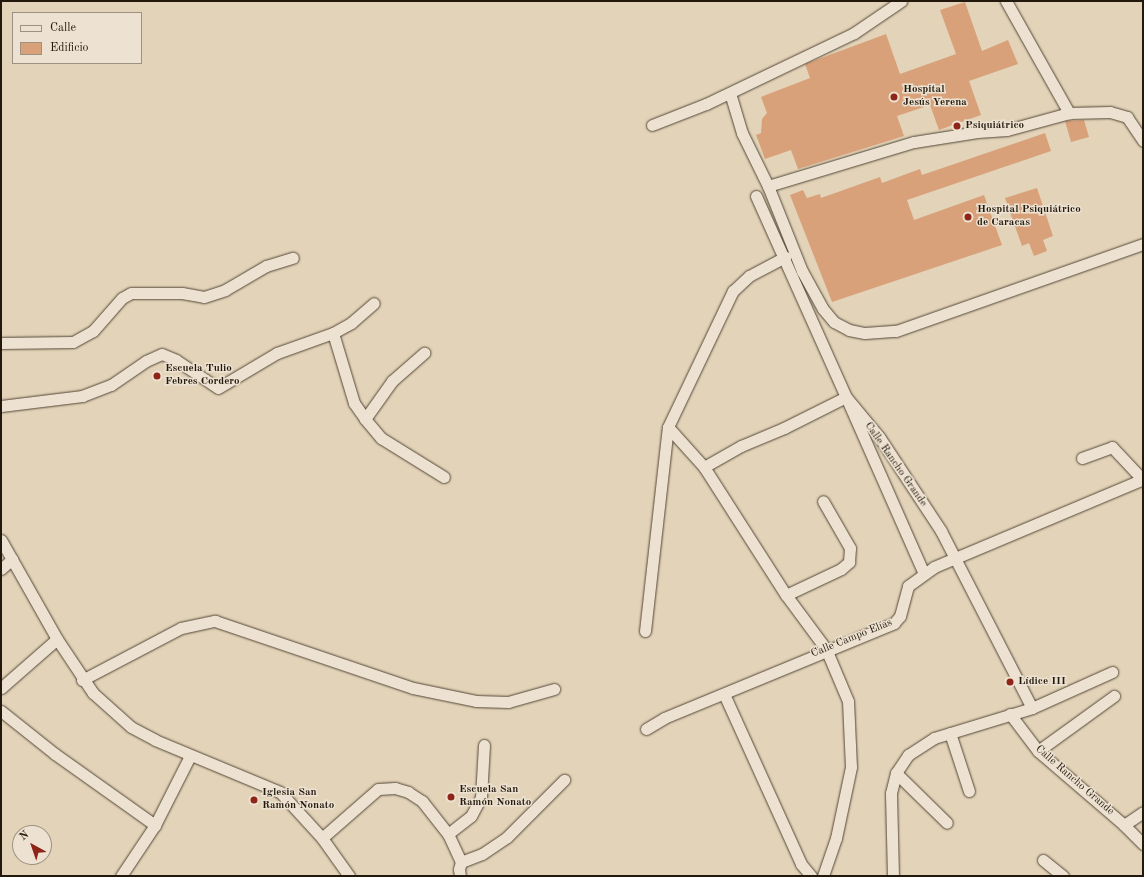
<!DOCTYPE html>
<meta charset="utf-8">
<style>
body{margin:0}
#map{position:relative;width:1144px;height:877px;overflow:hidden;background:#e3d3b8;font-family:"Old Standard TT",serif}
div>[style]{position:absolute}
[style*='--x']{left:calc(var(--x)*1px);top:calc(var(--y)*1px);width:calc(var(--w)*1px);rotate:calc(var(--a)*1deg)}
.building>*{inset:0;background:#d9a17a}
.roads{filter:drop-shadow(0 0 1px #524737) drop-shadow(0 0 1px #524737)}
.minor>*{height:11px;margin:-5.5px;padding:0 5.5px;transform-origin:5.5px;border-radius:5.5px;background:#ede2d1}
.dots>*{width:11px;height:11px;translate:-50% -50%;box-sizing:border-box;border:2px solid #ede2d1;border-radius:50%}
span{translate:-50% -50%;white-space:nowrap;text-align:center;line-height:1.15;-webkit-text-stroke:3px #ede2d1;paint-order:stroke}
.poi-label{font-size:11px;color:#22180c;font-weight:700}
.left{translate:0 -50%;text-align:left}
.street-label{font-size:11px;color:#22180c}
.frame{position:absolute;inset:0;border:2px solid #22180c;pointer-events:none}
.legend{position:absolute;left:12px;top:12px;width:130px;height:52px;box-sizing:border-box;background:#ede2d1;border:1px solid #9c9182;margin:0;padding:5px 7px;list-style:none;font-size:12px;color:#22180c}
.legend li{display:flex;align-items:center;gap:8px;height:20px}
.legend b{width:20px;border:1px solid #9c9182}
.north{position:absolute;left:12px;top:825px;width:40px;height:40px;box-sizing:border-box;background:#ede2d1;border:1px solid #9c9182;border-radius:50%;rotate:320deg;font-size:11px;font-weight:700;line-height:16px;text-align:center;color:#22180c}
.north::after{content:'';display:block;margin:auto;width:14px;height:18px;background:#8f2418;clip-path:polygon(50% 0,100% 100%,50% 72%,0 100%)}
</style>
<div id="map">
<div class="building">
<i style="clip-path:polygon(965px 2px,982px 51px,1008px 40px,1018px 64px,969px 81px,981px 115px,939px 130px,930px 105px,897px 116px,904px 136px,798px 169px,791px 150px,765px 159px,756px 135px,761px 133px,762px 119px,767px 113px,761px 97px,810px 78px,805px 64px,886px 34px,900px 74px,956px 54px,940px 10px)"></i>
<i style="clip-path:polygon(1084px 120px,1089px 137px,1071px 142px,1065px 121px)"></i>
<i style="clip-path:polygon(1045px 133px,1051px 151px,907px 200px,914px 220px,984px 195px,1002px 245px,832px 302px,790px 195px,803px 190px,807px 198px,820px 194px,821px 198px,880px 177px,882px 183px,920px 169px,922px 175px)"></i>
<i style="clip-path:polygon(1037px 188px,1053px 236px,1043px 240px,1047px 251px,1034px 256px,1029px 243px,1022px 246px,1005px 198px)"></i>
</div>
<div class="roads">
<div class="minor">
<i style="--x:1006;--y:1;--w:129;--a:60.6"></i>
<i style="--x:730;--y:93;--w:42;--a:73.3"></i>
<i style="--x:742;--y:133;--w:59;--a:63.9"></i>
<i style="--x:768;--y:186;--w:92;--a:68.2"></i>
<i style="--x:802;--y:271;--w:43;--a:61.1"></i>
<i style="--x:823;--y:309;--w:17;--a:50"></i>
<i style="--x:834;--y:322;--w:17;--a:28"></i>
<i style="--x:849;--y:330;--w:16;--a:11"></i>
<i style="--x:865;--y:333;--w:31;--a:-4"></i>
<i style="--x:896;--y:331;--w:262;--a:-19.4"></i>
<i style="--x:652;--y:125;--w:58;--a:-21.3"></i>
<i style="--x:706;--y:104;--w:164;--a:-25.6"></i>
<i style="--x:854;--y:33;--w:57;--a:-34.2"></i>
<i style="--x:768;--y:186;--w:152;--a:-16.8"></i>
<i style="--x:914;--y:142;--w:64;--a:-9"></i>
<i style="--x:977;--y:132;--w:30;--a:-4"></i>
<i style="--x:1007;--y:130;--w:64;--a:-15.3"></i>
<i style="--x:1069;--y:113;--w:41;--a:-1.4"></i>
<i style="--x:1110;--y:112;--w:18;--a:16"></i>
<i style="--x:1127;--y:117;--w:29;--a:56"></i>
<i style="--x:756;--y:196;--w:220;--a:65.9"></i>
<i style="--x:846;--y:397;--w:53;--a:50.3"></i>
<i style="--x:880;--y:438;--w:111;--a:56.7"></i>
<i style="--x:941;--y:531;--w:199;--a:62.8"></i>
<i style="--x:333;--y:333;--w:73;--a:73.3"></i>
<i style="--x:354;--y:403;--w:19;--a:55"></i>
<i style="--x:365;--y:419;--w:25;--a:50"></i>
<i style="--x:381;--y:438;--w:74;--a:31.8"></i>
<i style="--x:1;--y:343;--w:72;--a:-0.8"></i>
<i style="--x:73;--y:342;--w:23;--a:-29"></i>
<i style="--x:93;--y:331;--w:44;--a:-48.7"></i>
<i style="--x:122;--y:298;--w:10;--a:-29"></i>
<i style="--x:131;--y:293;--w:51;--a:0"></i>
<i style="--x:182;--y:293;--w:22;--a:10"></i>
<i style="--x:204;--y:297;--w:22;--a:-18"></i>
<i style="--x:225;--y:290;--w:48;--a:-30.3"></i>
<i style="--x:266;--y:266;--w:28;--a:-17"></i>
<i style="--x:1;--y:406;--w:82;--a:-7"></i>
<i style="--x:82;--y:396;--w:31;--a:-21"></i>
<i style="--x:111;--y:385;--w:42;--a:-34.4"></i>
<i style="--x:146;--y:361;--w:17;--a:-24"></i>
<i style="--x:162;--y:354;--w:15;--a:23"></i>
<i style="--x:176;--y:360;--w:50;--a:33.7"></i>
<i style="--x:218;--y:388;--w:69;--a:-30.7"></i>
<i style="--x:277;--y:353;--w:59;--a:-19.7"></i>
<i style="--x:333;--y:333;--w:21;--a:-29"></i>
<i style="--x:351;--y:323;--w:30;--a:-41"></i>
<i style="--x:365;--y:419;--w:47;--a:-54.6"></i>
<i style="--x:392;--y:381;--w:43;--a:-41.2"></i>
<i style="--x:668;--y:427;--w:54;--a:48"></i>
<i style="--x:704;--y:467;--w:152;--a:57.4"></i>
<i style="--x:786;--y:595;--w:67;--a:53.5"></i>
<i style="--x:826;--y:649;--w:56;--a:67.1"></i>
<i style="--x:848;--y:701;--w:66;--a:87.4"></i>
<i style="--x:851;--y:767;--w:73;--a:101.9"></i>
<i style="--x:836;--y:838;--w:40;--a:108.9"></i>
<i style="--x:1082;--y:458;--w:32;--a:-20"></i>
<i style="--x:1112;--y:447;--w:45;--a:46.8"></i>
<i style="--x:704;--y:467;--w:43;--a:-29.6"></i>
<i style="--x:741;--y:446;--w:47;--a:-22.7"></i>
<i style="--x:784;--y:428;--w:69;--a:-26.6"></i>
<i style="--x:846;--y:397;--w:193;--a:66.2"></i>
<i style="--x:1;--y:540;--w:114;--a:60.5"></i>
<i style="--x:57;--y:639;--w:65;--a:56.3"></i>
<i style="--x:93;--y:693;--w:51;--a:41.8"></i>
<i style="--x:131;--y:727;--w:27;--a:28"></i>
<i style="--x:155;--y:740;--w:135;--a:22.6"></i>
<i style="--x:280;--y:792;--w:62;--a:47.6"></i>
<i style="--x:322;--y:838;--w:47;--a:54.6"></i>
<i style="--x:1;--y:569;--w:15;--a:-42"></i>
<i style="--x:786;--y:595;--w:61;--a:-25.3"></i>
<i style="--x:841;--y:569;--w:11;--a:-41"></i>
<i style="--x:849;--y:562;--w:14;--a:-86"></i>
<i style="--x:850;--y:548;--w:54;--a:-119.9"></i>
<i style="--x:645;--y:631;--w:205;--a:-83.6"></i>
<i style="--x:668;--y:427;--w:151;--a:-64.5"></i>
<i style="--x:733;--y:291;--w:22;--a:-43"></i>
<i style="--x:749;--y:276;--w:41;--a:-27.8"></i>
<i style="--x:82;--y:680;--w:112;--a:-27.7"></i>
<i style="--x:181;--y:628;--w:35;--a:-12"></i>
<i style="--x:215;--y:621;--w:209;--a:18.7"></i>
<i style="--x:413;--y:688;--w:64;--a:11.7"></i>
<i style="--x:476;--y:701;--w:32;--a:2"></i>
<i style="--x:508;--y:702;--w:48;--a:-15.8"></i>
<i style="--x:1;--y:688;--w:74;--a:-41.2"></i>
<i style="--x:724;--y:694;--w:187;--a:65.6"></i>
<i style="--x:801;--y:864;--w:16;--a:50"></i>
<i style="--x:1;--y:711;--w:69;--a:38.5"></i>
<i style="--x:55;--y:754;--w:123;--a:35.4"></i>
<i style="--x:1010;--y:714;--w:46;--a:52.9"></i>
<i style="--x:1038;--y:751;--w:113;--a:40.7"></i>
<i style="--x:1124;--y:825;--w:27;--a:45"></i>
<i style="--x:646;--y:729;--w:21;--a:-31"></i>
<i style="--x:664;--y:718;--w:249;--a:-22.4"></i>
<i style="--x:894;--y:623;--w:9;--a:-49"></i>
<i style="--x:900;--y:616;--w:31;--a:-75"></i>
<i style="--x:908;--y:586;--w:32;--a:-36"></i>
<i style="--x:934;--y:567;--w:227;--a:-22.8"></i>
<i style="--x:950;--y:733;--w:61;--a:71.9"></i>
<i style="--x:1038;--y:751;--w:94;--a:-35.9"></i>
<i style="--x:896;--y:773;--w:71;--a:44.4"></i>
<i style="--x:1124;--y:825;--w:23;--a:-34"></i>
<i style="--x:448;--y:834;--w:29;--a:-38"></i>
<i style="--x:471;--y:816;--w:21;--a:-62"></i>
<i style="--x:481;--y:797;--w:52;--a:-86.7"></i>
<i style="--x:322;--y:838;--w:74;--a:-41.2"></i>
<i style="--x:378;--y:789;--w:17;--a:-3"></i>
<i style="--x:395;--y:788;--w:14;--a:17"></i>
<i style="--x:408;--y:792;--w:17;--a:33"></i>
<i style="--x:422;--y:801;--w:42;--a:51.8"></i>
<i style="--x:448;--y:834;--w:31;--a:65"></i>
<i style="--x:461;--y:862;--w:7;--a:106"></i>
<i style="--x:459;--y:869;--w:7;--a:82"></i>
<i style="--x:1043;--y:860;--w:26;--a:39"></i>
<i style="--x:461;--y:862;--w:22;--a:-21"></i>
<i style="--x:482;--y:854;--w:30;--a:-34"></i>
<i style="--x:507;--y:837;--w:81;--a:-45"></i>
<i style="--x:121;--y:876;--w:61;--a:-56.3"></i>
<i style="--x:155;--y:825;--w:77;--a:-63.1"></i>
<i style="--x:893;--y:876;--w:83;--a:-91.4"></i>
<i style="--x:891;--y:793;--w:21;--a:-76"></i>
<i style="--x:896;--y:773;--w:22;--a:-56"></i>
<i style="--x:908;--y:755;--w:31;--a:-33"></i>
<i style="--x:934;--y:738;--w:102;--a:-17"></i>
<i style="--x:1032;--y:708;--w:88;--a:-24.2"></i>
</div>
</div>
<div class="dots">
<i style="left:894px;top:97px;background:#8f2418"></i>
<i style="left:957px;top:126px;background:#8f2418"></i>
<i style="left:968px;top:217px;background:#8f2418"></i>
<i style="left:157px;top:376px;background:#8f2418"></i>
<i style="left:1010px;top:682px;background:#8f2418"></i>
<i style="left:451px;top:797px;background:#8f2418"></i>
<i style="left:254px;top:800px;background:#8f2418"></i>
</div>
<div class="poi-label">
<span class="left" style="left:903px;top:97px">Hospital<br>Jesús Yerena</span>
<span class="left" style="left:965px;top:126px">Psiquiátrico</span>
<span class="left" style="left:977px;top:217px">Hospital Psiquiátrico<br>de Caracas</span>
<span class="left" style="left:165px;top:376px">Escuela Tulio<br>Febres Cordero</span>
<span class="left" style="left:1018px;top:682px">Lídice III</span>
<span class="left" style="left:459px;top:797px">Escuela San<br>Ramón Nonato</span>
<span class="left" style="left:262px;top:800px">Iglesia San<br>Ramón Nonato</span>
</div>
<div class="street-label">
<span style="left:895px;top:465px;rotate:55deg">Calle Rancho Grande</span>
<span style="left:852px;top:639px;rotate:-22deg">Calle Campo Elías</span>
<span style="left:1074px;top:781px;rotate:41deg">Calle Rancho Grande</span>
</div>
<div class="frame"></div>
<ul class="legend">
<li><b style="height:5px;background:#ede2d1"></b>Calle</li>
<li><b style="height:11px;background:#d9a17a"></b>Edificio</li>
</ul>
<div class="north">N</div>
</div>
